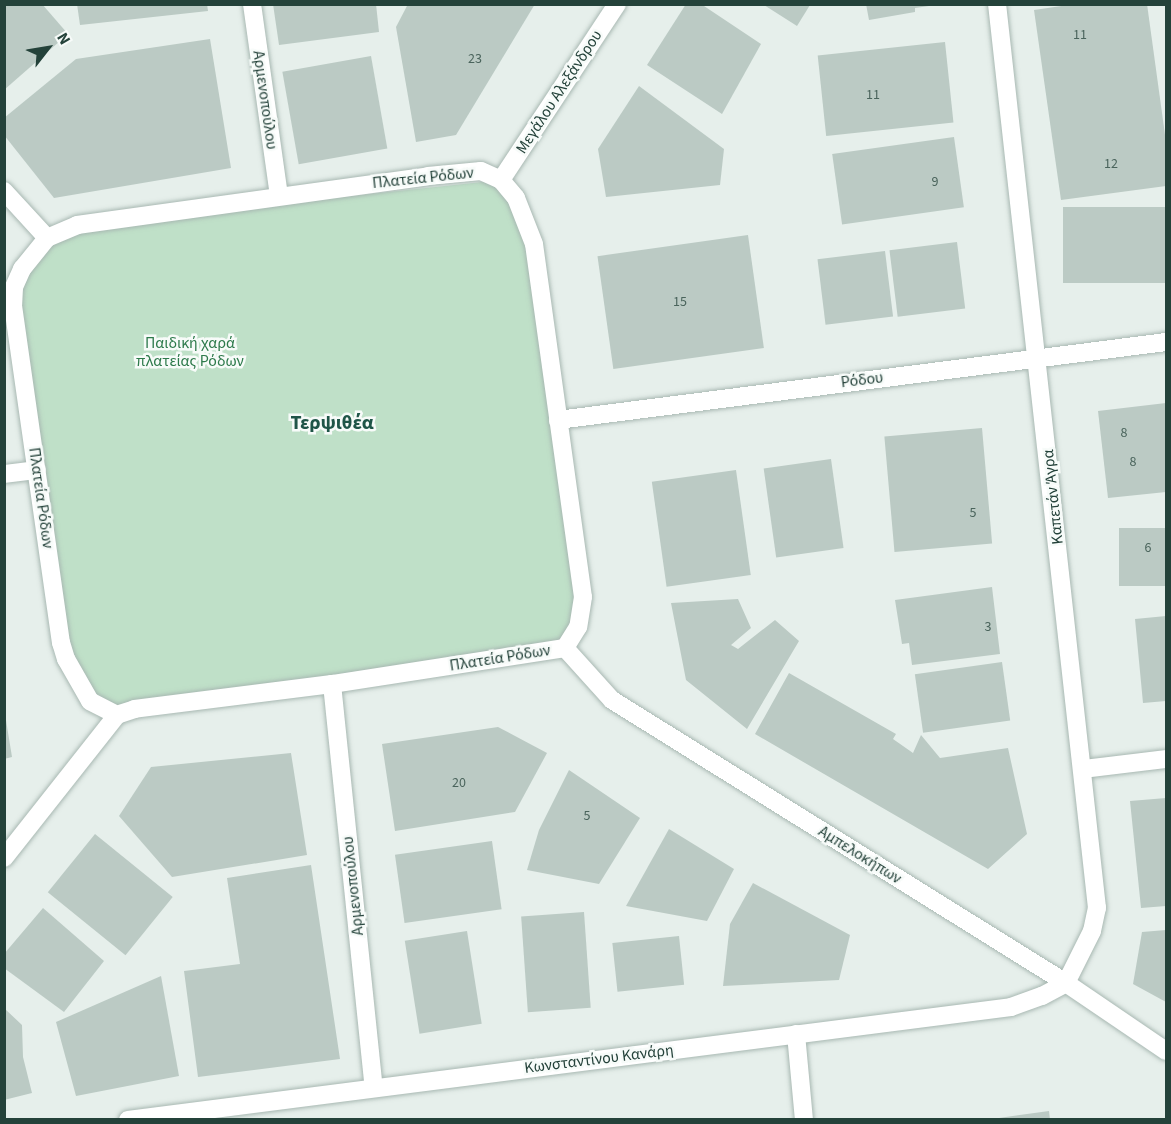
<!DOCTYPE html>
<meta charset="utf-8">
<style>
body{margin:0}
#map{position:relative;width:1171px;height:1124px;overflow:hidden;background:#e6efeb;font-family:"Source Sans 3",sans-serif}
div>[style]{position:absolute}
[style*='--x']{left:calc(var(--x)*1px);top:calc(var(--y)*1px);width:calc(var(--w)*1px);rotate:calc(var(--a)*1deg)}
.green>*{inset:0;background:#bfe0c8}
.building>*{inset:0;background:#bbcac4;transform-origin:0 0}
.roads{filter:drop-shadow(0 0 2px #a8b8b2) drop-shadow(0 0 2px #a8b8b2)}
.pedestrian>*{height:18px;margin:-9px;padding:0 9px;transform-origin:9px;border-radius:9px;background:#fff}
.minor>*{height:18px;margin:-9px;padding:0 9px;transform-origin:9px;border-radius:9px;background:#fff}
.tertiary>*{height:18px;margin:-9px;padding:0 9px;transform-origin:9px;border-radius:9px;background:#fff}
span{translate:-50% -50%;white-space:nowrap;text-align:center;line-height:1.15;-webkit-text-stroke:5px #f7fbf9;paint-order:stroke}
.number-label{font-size:14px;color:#4a645c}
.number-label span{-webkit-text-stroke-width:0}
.street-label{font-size:16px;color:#24423a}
.park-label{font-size:16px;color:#2d7a4b}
.quarter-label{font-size:20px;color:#1f5548;font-weight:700}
.frame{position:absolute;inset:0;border:6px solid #24423a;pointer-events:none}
.north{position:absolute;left:18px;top:18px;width:60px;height:60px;-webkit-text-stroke:4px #f7fbf9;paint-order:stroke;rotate:59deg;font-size:16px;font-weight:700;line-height:24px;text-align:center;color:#24423a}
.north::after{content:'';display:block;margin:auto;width:21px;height:27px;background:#24423a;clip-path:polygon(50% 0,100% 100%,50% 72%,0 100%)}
</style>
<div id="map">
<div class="green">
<i style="clip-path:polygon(501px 180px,534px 244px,583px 597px,565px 648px,135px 709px,90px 701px,66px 659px,12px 297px,22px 269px,77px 225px)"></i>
</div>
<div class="building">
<i style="clip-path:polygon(4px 4px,42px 4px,68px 34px,4px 90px)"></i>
<i style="clip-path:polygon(77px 4px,207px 4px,208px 11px,80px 25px)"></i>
<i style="clip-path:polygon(273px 4px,376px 4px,379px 32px,279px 45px)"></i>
<i style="clip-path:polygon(408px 4px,535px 4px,456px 135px,416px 142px,396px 27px)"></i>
<i style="clip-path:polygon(686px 4px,701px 4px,761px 44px,722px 114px,647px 65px)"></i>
<i style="clip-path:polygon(866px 4px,929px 4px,929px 6px,915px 8px,915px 12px,869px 20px)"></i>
<i style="clip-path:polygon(1075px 4px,1147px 4px,1166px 142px,1166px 186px,1061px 200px,1034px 10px)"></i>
<i style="clip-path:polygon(764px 5px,810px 5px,797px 26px)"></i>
<i style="clip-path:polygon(210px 39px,231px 168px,54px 198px,4px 135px,4px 118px,76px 59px)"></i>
<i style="left:945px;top:42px;width:81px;height:128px;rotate:84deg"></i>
<i style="left:371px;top:56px;width:94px;height:90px;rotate:80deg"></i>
<i style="clip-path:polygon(639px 86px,724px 149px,720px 185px,606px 197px,598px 149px)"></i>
<i style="left:954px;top:137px;width:71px;height:123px;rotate:82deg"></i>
<i style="left:1166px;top:207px;width:76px;height:103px;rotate:90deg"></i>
<i style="left:748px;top:235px;width:114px;height:152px;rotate:82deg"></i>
<i style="left:957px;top:242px;width:67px;height:68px;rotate:83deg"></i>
<i style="left:885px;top:251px;width:66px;height:68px;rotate:83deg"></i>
<i style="clip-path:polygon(1166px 403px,1166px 492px,1108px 498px,1098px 411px)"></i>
<i style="left:982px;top:428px;width:116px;height:98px;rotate:85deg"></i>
<i style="left:831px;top:459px;width:90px;height:68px;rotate:82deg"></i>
<i style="left:736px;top:470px;width:106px;height:85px;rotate:82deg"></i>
<i style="left:1166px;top:528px;width:58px;height:47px;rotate:90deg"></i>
<i style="clip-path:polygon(992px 587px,1000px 654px,912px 665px,909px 643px,902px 644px,895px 600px)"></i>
<i style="clip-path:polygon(738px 599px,751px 628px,731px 645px,738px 649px,775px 620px,799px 641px,747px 729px,686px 680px,671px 603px)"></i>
<i style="clip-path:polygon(1166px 616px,1166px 701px,1143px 703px,1135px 619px)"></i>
<i style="left:1002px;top:662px;width:59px;height:88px;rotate:82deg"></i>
<i style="clip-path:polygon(789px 673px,896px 734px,893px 739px,913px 753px,921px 735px,940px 758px,1008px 748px,1027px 834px,988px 869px,755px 734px)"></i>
<i style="clip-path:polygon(4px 708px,12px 757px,4px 759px)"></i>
<i style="clip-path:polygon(498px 727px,547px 753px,515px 812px,395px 831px,382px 744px)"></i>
<i style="clip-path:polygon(291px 753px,307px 855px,172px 877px,119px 816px,151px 767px)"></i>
<i style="clip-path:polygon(569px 770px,640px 818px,599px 884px,527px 870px,539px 830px)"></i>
<i style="clip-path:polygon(1166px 798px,1166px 906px,1141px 908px,1130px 801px)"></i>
<i style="clip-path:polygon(669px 829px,734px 869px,707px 921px,626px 906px)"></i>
<i style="left:95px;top:834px;width:100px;height:75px;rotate:39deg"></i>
<i style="left:492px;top:841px;width:69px;height:98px;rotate:82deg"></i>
<i style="clip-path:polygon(311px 865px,340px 1059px,198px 1077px,184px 971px,240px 964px,227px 878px)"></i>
<i style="clip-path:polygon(753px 883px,850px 935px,839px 980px,723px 986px,730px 924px)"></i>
<i style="clip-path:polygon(43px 908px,104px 961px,64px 1012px,4px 968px,4px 954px)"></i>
<i style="left:584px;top:912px;width:96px;height:63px;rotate:86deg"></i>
<i style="clip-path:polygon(1166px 930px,1166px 1002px,1133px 984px,1142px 932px)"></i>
<i style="left:467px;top:931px;width:94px;height:63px;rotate:81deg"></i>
<i style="left:679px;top:936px;width:49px;height:67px;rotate:84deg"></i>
<i style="clip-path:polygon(161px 976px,179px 1076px,76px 1096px,56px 1022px)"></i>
<i style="clip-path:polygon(4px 1008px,22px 1025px,23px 1057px,32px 1093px,4px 1100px)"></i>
<i style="clip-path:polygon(1049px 1111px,1050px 1120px,999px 1120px,999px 1118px)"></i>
</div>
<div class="roads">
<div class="pedestrian">
<i style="--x:4;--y:474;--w:33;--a:-7"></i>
</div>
<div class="minor">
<i style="--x:252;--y:4;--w:194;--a:82"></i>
<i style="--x:558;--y:420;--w:613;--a:-7.31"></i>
<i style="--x:332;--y:684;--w:406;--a:84.1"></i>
<i style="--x:1083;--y:769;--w:84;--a:-6.9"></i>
<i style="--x:796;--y:1034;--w:86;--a:84.7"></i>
<i style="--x:128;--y:1120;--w:890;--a:-7.29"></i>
<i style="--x:1011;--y:1007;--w:33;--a:-20"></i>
<i style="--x:1042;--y:996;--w:27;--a:-28"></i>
<i style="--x:1066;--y:983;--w:58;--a:-63.4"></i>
<i style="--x:1092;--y:931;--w:24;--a:-78"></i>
<i style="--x:1097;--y:908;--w:910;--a:-96.31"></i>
</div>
<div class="tertiary">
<i style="--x:481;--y:171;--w:22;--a:24"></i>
<i style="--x:501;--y:180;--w:23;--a:50"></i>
<i style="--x:516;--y:198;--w:49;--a:68.6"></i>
<i style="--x:534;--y:244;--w:356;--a:82.1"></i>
<i style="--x:583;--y:597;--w:30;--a:99"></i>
<i style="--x:578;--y:627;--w:25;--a:122"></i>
<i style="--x:565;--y:648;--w:236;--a:171.2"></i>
<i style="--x:332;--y:684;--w:199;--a:172.8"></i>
<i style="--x:135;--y:709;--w:19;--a:162"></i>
<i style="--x:117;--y:715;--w:30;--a:-153"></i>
<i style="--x:90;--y:701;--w:48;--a:-119.7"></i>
<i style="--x:66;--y:659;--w:17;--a:-107"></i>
<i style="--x:61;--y:643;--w:339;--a:-98.1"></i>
<i style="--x:13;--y:307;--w:20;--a:-87"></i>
<i style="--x:14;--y:287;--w:20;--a:-66"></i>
<i style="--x:22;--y:269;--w:40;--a:-51"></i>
<i style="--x:47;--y:238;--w:33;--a:-23"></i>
<i style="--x:77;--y:225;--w:354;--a:-7.9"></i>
<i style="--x:428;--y:176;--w:53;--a:-5.4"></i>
<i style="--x:501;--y:180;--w:211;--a:-56.6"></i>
<i style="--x:4;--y:191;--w:64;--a:47.5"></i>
<i style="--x:565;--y:648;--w:70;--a:47.9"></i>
<i style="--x:612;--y:700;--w:535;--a:31.94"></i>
<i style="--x:1066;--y:983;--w:121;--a:34.2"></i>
<i style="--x:4;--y:858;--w:182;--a:-51.7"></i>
</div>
</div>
<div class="number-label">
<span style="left:1080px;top:35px">11</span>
<span style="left:475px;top:59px">23</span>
<span style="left:873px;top:95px">11</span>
<span style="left:1111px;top:164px">12</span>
<span style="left:935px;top:182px">9</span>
<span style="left:680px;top:302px">15</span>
<span style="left:1124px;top:433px">8</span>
<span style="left:1133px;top:462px">8</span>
<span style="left:973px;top:513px">5</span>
<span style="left:1148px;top:548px">6</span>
<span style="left:988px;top:627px">3</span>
<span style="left:459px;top:783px">20</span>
<span style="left:587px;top:816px">5</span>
</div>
<div class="street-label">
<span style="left:559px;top:92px;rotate:-57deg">Μεγάλου Αλεξάνδρου</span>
<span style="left:265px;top:100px;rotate:82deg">Αρμενοπούλου</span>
<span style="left:423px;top:178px;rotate:-6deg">Πλατεία Ρόδων</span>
<span style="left:862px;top:380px;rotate:-7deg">Ρόδου</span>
<span style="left:1053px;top:497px;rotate:-96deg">Καπετάν Άγρα</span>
<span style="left:41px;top:498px;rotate:82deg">Πλατεία Ρόδων</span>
<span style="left:500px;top:658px;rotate:-9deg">Πλατεία Ρόδων</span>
<span style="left:860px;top:855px;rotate:32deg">Αμπελοκήπων</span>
<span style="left:353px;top:886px;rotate:-96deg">Αρμενοπούλου</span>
<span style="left:599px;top:1059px;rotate:-7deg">Κωνσταντίνου Κανάρη</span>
</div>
<div class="park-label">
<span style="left:190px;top:352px">Παιδική χαρά<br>πλατείας Ρόδων</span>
</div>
<div class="quarter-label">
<span style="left:332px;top:423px">Τερψιθέα</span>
</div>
<div class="frame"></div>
<div class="north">N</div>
</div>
